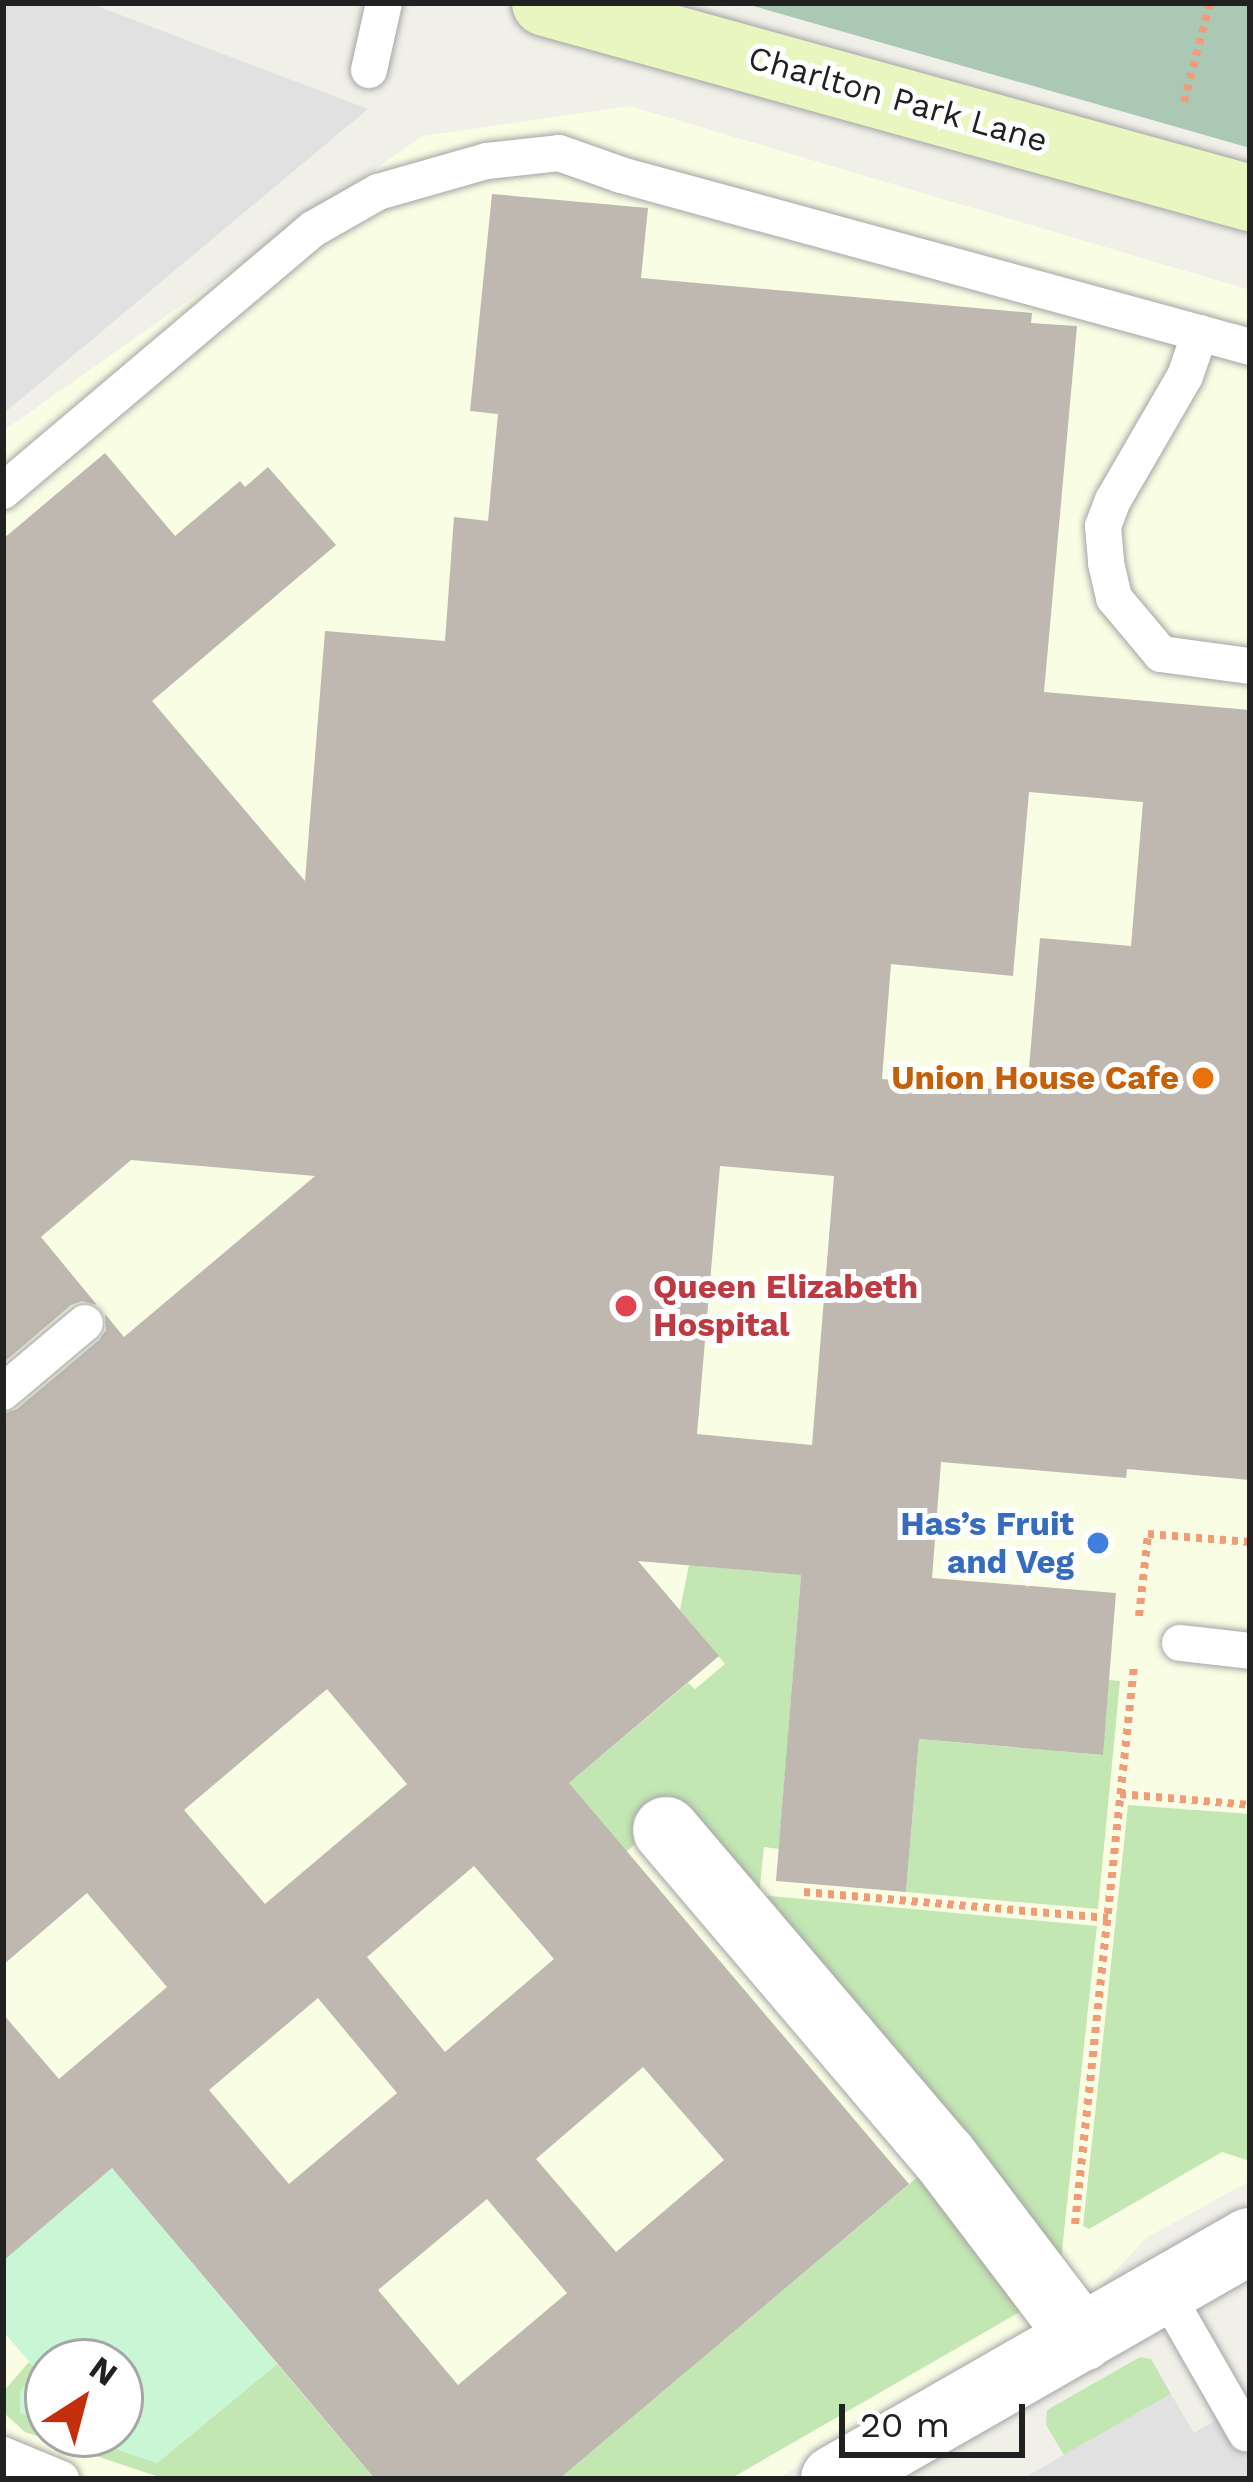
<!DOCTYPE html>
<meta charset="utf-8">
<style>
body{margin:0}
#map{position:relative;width:1253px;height:2482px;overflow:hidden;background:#f0efe8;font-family:"Work Sans",sans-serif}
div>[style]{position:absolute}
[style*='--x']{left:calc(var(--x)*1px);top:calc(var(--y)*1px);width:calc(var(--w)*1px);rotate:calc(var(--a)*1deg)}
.education>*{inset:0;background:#f9fde4}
.grass>*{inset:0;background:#c2e7b2}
.cemetery>*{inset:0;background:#abc8b4}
.park>*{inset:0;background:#c9f6d5}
.parking>*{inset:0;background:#e1e1e1}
.building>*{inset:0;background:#beb8b1}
.path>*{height:8px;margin-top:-4px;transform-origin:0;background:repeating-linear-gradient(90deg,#f19b78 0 6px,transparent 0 12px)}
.roads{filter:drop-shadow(0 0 3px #a5a5a5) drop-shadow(0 0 3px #a5a5a5)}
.lane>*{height:36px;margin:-18px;padding:0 18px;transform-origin:18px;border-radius:18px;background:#fff}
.street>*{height:66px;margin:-33px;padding:0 33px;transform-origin:33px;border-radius:33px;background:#fff}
.secondary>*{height:66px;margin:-33px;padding:0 33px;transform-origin:33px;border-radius:33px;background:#eaf6c0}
.dots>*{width:33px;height:33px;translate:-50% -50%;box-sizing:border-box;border:6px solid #fff;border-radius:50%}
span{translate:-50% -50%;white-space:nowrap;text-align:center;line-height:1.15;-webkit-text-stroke:10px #fff;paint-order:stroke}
.street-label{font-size:33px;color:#212121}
.food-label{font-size:33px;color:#c56008;font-weight:700}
.right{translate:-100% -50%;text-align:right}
.health-label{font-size:33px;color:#be3a42;font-weight:700}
.left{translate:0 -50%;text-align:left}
.shop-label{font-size:33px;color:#366cbe;font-weight:700}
.frame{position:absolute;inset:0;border:6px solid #212121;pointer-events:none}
.north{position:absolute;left:24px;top:2338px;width:120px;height:120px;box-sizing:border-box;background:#fff;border:3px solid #a6a6a6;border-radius:50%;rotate:36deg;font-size:33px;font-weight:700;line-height:48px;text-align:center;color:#212121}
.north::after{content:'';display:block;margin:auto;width:42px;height:54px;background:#c42e0d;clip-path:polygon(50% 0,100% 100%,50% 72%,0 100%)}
.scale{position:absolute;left:839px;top:2404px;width:186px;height:54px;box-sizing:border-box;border:6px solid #212121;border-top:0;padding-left:15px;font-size:36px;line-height:42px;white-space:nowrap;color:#212121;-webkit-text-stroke:9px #fff;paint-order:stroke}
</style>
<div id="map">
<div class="education">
<i style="clip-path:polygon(evenodd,630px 106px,1250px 290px,1250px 2181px,1146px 2238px,1096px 2292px,1032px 2335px,776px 2479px,3px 2479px,3px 431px,422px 136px,630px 106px,48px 2362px,120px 2362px,120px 2434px,48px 2434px,48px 2362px)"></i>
</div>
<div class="grass">
<i style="clip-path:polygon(689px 1565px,801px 1575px,779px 1849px,764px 1847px,759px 1895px,1097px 1926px,1060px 2269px,667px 1815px,626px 1852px,569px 1783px,688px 1683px,695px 1689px,725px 1664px,680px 1610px)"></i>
<i style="clip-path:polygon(1109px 1680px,1120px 1681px,1098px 1909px,906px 1892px,919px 1739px,1102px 1755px)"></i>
<i style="clip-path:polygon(1128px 1805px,1250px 1814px,1250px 2161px,1222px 2152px,1089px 2229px,1083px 2226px)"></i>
<i style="clip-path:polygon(933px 2164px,1025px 2309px,730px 2479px,559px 2479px)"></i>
<i style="clip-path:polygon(1140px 2357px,1151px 2359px,1171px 2394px,1064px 2455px,1046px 2425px,1047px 2410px)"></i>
<i style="clip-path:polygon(29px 2362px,39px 2373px,31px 2420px,48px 2426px,48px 2434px,73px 2434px,157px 2463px,277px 2364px,375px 2479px,165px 2479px,25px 2432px,3px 2412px,3px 2392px)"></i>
</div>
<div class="cemetery">
<i style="clip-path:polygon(743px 3px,1250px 3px,1250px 148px)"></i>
</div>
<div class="park">
<i style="clip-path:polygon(112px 2168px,277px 2364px,157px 2463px,73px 2434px,120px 2434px,120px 2362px,48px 2362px,48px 2426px,20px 2413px,20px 2391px,38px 2372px,3px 2331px,3px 2261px)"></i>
</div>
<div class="parking">
<i style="clip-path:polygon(3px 3px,89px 3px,368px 109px,3px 414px)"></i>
<i style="clip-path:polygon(1171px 2394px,1194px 2433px,1250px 2401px,1250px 2479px,1022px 2479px)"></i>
</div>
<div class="building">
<i style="clip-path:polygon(evenodd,492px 194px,648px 208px,641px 278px,1032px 313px,1031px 323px,1077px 326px,1044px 692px,1250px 710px,1250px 1480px,1127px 1469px,1126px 1478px,941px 1462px,932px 1578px,1116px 1593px,1103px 1755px,919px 1739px,906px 1892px,776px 1881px,801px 1575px,638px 1561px,719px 1656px,569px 1783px,909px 2184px,559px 2479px,375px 2479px,112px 2168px,3px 2261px,3px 2014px,59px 2079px,167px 1987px,87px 1893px,3px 1965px,3px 1414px,17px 1409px,99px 1340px,106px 1330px,105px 1314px,124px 1337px,315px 1176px,131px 1160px,41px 1237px,97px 1305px,82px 1301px,71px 1305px,3px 1363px,3px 539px,105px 453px,175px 536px,240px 481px,245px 487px,268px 467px,336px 545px,152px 701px,305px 881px,325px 631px,445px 641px,454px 517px,488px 521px,498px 414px,470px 411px,492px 194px,1029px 792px,1143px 802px,1131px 946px,1040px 938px,1027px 1092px,882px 1079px,891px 964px,1013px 976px,1029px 792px,492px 194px,720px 1166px,834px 1176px,812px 1445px,697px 1434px,720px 1166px,492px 194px,327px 1689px,407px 1784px,265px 1904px,184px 1810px,327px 1689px,492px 194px,474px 1866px,554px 1959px,445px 2052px,367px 1957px,474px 1866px,492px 194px,318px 1998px,397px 2093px,289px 2184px,209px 2090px,318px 1998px,492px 194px,643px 2067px,724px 2160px,616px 2252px,536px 2159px,643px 2067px,492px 194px,487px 2199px,567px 2293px,458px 2385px,378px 2290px,487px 2199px)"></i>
</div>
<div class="path">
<i style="--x:1184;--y:102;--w:102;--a:-75.3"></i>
<i style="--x:1139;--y:1616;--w:82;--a:-83.7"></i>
<i style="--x:1148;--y:1534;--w:102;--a:4.5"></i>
<i style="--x:1120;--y:1794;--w:130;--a:4.8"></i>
<i style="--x:804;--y:1892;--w:305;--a:4.9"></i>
<i style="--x:1075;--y:2224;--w:561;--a:-83.96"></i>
</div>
<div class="roads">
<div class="lane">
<i style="--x:369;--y:70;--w:69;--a:-77.4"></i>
<i style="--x:1200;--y:333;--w:46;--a:109.2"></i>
<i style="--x:1185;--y:376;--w:143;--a:120.1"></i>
<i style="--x:1113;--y:500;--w:28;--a:111"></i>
<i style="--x:1103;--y:526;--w:37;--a:85"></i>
<i style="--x:1106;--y:563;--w:36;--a:77"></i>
<i style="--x:1114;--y:598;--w:73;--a:50"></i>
<i style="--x:1161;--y:654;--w:90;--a:7.7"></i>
<i style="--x:3;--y:491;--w:406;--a:-40.2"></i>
<i style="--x:313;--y:229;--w:75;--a:-29.6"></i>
<i style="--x:378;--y:192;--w:113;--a:-15.9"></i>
<i style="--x:487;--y:161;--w:72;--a:-6.3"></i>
<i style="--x:559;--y:153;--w:66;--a:19.5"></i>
<i style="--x:621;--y:175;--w:652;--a:15.29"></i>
<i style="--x:3;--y:1392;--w:107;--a:-40.1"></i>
<i style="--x:1180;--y:1643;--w:70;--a:6.5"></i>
<i style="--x:1165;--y:2292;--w:163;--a:60.1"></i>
<i style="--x:3;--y:2455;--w:63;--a:22.5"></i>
</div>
<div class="street">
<i style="--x:666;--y:1830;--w:427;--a:49.6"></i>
<i style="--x:943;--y:2155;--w:230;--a:52.8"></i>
<i style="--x:834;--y:2479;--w:479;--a:-29.8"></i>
</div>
<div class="secondary">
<i style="--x:545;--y:3;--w:731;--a:15.46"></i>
</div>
</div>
<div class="dots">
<i style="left:1203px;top:1078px;background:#e8710a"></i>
<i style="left:626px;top:1306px;background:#e0444e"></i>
<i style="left:1098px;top:1543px;background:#3f7fe0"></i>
</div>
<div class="street-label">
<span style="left:898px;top:99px;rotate:16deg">Charlton Park Lane</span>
</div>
<div class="food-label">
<span class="right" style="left:1179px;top:1078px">Union House Cafe</span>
</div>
<div class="health-label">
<span class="left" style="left:653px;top:1306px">Queen Elizabeth<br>Hospital</span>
</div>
<div class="shop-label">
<span class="right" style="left:1074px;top:1543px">Has’s Fruit<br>and Veg</span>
</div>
<div class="frame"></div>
<div class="north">N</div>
<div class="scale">20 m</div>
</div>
